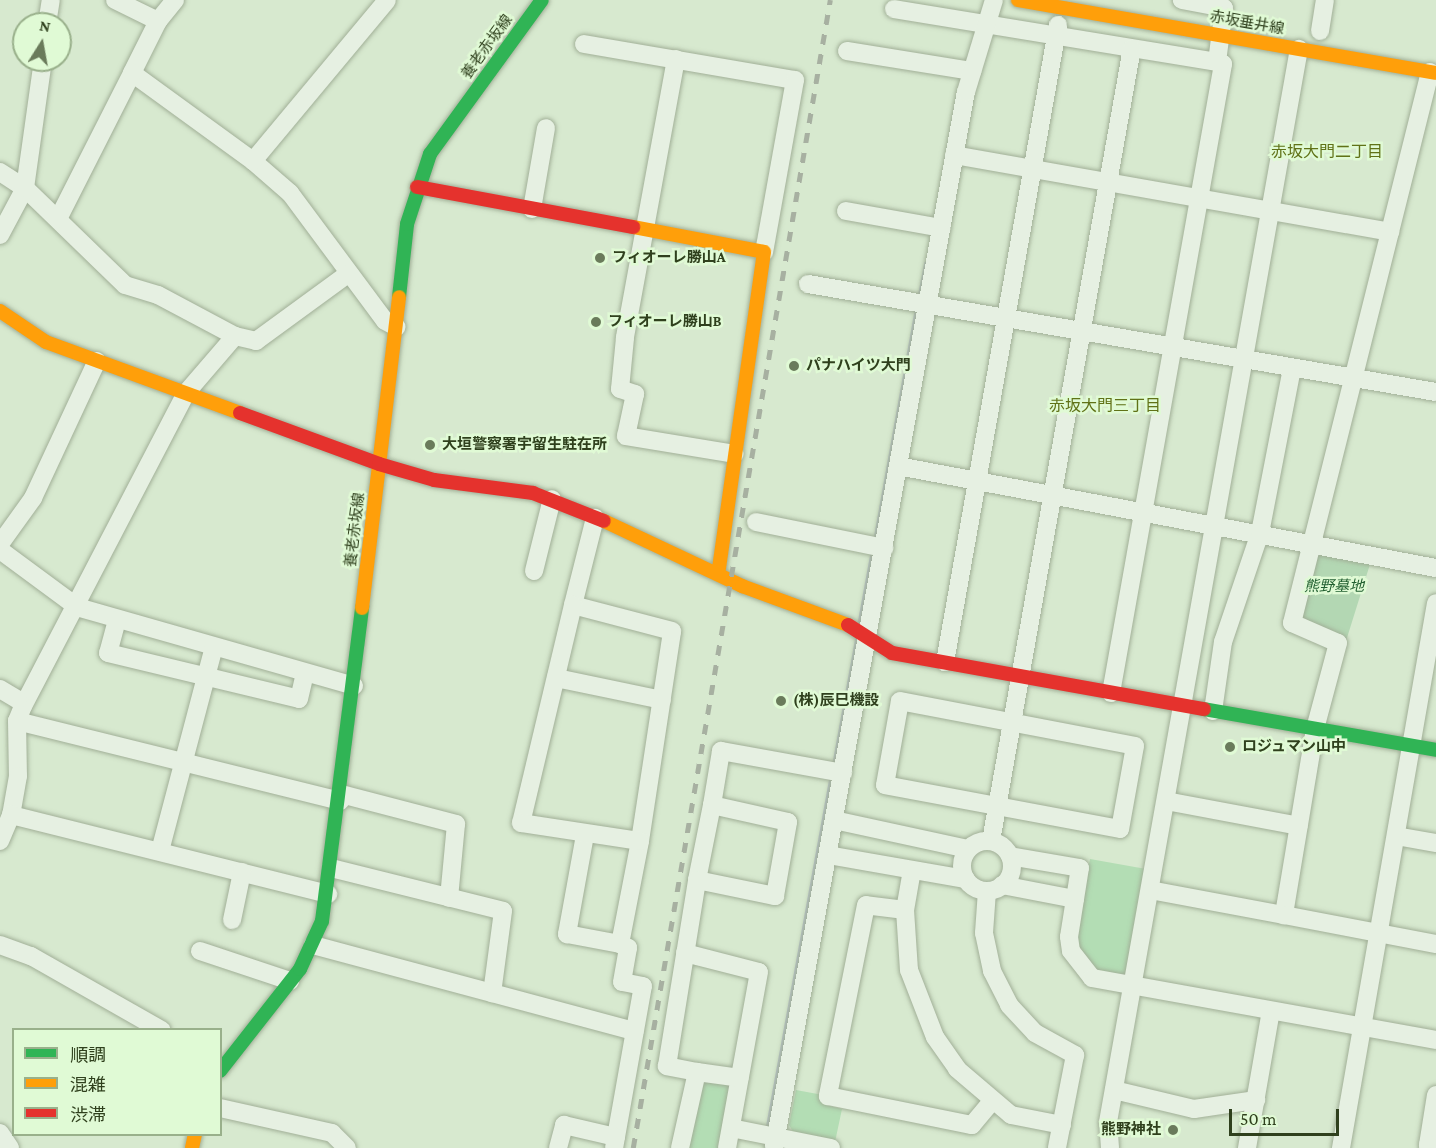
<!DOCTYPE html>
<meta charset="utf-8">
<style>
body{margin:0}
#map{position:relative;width:1436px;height:1148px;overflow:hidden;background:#d7e9cf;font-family:"Crimson Pro","Noto Sans JP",serif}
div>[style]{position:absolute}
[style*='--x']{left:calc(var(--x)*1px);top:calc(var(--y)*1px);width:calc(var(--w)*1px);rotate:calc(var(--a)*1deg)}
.green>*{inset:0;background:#b3ddb4}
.cemetery>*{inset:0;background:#b3d7b3}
.stream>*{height:4.5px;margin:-2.25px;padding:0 2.25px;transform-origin:2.25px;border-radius:2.25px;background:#b5c1c9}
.roads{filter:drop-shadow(0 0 2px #a1af97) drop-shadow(0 0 2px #a1af97)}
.street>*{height:18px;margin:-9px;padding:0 9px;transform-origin:9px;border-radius:9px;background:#e6f0e2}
.street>.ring{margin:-9px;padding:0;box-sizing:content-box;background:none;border:18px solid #e6f0e2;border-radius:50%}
.fast>*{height:14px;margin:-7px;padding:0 7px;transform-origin:7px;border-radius:7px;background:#30b455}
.slow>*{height:14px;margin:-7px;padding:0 7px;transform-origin:7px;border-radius:7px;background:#ff9f0a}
.jam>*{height:14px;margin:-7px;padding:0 7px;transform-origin:7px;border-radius:7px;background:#e5322d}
.rail>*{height:4.5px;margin-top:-2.25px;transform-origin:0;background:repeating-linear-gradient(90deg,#a7b0a1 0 10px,transparent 0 20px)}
.dots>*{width:16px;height:16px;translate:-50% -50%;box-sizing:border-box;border:3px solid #e0fad5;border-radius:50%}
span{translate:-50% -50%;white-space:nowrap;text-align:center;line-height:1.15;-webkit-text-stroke:5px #e0fad5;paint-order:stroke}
.street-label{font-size:15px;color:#2f401d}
.poi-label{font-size:15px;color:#2f401d;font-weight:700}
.left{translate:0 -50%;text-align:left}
.right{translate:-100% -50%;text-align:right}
.park-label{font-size:15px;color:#215f30;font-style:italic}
.neighbourhood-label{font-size:16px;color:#607217}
.legend{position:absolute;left:12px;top:1028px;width:210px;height:108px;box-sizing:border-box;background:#e0fad5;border:2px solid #99b08b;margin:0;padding:8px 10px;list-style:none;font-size:18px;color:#2f401d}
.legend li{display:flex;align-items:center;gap:12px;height:30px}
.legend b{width:30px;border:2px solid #99b08b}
.north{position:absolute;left:12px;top:12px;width:60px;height:60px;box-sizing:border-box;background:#e0fad5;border:2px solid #99b08b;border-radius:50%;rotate:11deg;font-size:16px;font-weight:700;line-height:24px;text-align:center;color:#2f401d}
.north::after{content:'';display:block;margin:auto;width:21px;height:27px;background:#6a7b5b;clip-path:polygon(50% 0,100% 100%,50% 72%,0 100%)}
.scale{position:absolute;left:1229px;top:1109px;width:110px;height:27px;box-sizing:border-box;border:3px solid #2f401d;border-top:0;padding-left:8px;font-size:18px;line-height:21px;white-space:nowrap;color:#2f401d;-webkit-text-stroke:4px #e0fad5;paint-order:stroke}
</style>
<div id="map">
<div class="green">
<i style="clip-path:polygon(1090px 859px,1146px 869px,1130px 971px,1120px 977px,1097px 973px,1083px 957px,1075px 939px)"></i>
<i style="clip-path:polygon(709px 1080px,727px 1083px,733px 1091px,722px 1148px,689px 1148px,700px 1086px)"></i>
<i style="clip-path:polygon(796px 1090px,823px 1095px,830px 1106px,842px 1109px,835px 1142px,795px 1135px,789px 1125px)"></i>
</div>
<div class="cemetery">
<i style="clip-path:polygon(1313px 551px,1371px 561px,1346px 641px,1299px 622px)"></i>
</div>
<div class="stream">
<i style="--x:919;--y:300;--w:37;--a:-79"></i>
<i style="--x:875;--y:542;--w:238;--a:-79.8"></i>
<i style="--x:860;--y:621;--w:72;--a:-79.6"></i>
<i style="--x:834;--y:766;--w:129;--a:-79.7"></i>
<i style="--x:767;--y:1132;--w:364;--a:-79.7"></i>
</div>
<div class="roads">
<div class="street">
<i style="--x:115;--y:0;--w:48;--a:26"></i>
<i style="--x:175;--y:0;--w:27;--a:129"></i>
<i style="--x:158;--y:21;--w:58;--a:116.6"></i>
<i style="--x:132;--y:73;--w:150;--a:36"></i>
<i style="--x:253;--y:161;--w:49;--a:40.9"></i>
<i style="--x:290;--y:193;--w:159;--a:53.4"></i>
<i style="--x:385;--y:321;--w:13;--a:27"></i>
<i style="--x:894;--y:9;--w:327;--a:9.3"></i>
<i style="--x:47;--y:24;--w:24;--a:-81"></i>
<i style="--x:1320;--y:31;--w:31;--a:-81"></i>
<i style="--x:584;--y:44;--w:214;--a:9.7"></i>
<i style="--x:795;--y:80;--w:175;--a:100.2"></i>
<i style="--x:847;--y:51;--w:127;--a:9.1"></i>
<i style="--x:676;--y:59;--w:284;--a:100.4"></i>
<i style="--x:625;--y:338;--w:51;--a:95.6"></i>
<i style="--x:620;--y:389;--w:16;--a:18"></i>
<i style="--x:635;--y:394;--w:43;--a:102.1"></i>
<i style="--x:626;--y:436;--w:110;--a:9.4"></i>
<i style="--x:1430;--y:72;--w:568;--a:104.06"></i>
<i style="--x:1292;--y:623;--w:50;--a:23.5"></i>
<i style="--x:1338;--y:643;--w:89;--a:105"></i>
<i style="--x:1315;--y:729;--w:189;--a:99.5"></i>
<i style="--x:1284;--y:915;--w:155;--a:10.8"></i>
<i style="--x:954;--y:155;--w:443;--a:10"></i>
<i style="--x:253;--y:161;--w:209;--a:-50.2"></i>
<i style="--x:0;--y:172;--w:30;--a:33"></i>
<i style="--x:25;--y:188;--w:139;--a:44.1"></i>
<i style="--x:125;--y:285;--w:34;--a:17"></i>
<i style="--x:158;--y:295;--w:87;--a:28"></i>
<i style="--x:235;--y:336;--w:75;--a:130.7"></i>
<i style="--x:186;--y:393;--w:353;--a:117.5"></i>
<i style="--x:23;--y:706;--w:16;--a:112"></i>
<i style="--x:17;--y:721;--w:55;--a:89"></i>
<i style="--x:18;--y:776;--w:40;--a:100"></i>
<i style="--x:11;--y:815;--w:327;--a:14"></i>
<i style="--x:532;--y:209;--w:82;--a:-80.2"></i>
<i style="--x:846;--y:211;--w:97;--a:10.1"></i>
<i style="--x:58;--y:219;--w:164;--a:-63.1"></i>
<i style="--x:0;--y:235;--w:53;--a:-62"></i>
<i style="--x:25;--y:188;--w:129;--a:-82"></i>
<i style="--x:808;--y:284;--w:637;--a:9.76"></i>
<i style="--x:235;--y:336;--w:22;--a:13"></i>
<i style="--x:256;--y:341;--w:114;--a:-36.1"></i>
<i style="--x:898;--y:466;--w:548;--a:10.74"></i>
<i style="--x:756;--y:522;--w:131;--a:11.5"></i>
<i style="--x:0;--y:544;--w:57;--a:-54.3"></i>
<i style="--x:33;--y:498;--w:151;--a:-65"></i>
<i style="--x:0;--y:550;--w:96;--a:36.5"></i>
<i style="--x:77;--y:607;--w:288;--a:15.9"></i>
<i style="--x:534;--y:571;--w:74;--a:-76"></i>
<i style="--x:573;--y:605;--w:90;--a:-75.8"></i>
<i style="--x:117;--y:620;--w:34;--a:105"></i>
<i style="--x:108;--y:653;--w:196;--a:13.5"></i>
<i style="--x:299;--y:699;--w:26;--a:-77"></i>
<i style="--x:945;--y:662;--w:647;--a:-79.94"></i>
<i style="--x:556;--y:678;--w:108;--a:11.7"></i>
<i style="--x:0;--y:689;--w:21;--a:31"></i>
<i style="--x:1111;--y:693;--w:639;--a:-79.9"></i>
<i style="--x:1223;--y:64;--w:6;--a:-162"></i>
<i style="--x:1217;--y:62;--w:54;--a:-82.6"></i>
<i style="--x:1224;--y:8;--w:43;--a:-169.2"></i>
<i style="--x:900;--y:701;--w:239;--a:10.8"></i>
<i style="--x:1135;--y:746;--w:84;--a:100.2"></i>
<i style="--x:1120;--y:829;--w:239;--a:-169.4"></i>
<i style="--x:885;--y:785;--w:85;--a:-79.9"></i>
<i style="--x:1213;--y:711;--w:70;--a:-81.8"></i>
<i style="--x:1223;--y:642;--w:115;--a:-71.3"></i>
<i style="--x:1260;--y:533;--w:167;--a:-79"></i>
<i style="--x:17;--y:721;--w:333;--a:13.9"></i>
<i style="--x:341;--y:794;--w:119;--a:14.6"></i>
<i style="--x:456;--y:824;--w:74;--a:95.4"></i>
<i style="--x:1166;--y:801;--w:135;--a:10.6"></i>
<i style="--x:834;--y:820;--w:137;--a:12.2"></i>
<i style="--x:585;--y:835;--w:101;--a:100.3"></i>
<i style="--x:567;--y:934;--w:54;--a:10.7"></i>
<i style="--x:620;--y:944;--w:105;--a:-79"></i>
<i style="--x:640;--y:841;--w:212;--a:-81.3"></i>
<i style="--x:672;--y:631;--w:102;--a:-165.3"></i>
<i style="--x:573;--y:605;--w:224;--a:103.4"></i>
<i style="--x:521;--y:823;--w:120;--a:8.6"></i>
<i style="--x:1396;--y:836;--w:41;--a:9.9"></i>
<i style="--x:0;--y:841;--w:28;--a:-67"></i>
<i style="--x:991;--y:841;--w:805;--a:-79.92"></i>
<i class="ring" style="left:962px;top:841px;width:32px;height:32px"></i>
<i style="--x:160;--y:851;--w:211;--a:-75.2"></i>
<i style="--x:828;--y:855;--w:140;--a:9.9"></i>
<i style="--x:331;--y:868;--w:177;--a:14"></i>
<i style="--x:503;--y:911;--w:83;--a:97.6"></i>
<i style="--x:912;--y:870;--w:41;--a:99.9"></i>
<i style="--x:905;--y:910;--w:60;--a:86.2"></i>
<i style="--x:909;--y:970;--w:72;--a:68.8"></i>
<i style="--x:935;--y:1037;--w:39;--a:55"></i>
<i style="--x:957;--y:1069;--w:71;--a:40.4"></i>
<i style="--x:1011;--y:1115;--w:52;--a:11.1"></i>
<i style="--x:697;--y:880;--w:76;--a:-78.7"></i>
<i style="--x:1002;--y:885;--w:74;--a:10.9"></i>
<i style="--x:1075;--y:899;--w:31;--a:-81"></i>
<i style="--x:1080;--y:868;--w:71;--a:-170.3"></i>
<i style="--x:1150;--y:890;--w:136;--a:10.6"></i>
<i style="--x:987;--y:891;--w:42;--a:94.1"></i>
<i style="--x:984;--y:933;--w:39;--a:78"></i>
<i style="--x:992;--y:971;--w:38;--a:63"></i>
<i style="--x:1009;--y:1005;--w:38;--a:47"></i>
<i style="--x:1035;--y:1033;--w:46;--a:28.8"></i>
<i style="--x:1075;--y:1055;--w:95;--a:101"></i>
<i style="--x:1075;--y:899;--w:38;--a:99"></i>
<i style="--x:1069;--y:937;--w:14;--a:82"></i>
<i style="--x:1071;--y:951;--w:34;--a:52"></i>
<i style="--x:1092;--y:978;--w:350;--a:10.2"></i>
<i style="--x:905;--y:910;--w:39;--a:-173"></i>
<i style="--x:866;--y:905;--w:195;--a:101.3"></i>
<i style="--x:828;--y:1096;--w:147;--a:11.4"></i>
<i style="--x:972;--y:1125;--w:31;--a:-50"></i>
<i style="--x:232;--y:920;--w:49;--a:-78.2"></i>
<i style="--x:0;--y:945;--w:33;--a:20"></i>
<i style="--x:31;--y:956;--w:150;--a:29.6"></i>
<i style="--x:313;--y:945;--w:333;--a:15"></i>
<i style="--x:200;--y:951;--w:95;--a:18.4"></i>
<i style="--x:685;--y:953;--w:76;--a:14.4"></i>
<i style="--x:759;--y:972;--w:179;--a:100.3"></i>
<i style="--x:697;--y:1072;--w:31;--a:-169"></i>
<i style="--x:667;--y:1066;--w:188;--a:-80.8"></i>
<i style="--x:697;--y:880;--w:80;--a:11.6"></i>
<i style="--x:775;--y:896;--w:75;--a:-80"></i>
<i style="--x:788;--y:822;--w:78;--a:-167.4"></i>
<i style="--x:712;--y:805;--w:55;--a:-80.5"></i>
<i style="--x:721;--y:751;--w:124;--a:10.2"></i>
<i style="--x:1114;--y:1090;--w:82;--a:13.4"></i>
<i style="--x:1194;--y:1109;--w:63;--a:-8.3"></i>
<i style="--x:1436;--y:1095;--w:51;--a:99.1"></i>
<i style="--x:1428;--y:1145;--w:8;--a:7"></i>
<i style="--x:220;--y:1108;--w:115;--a:12.6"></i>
<i style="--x:332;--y:1133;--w:21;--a:45"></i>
<i style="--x:731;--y:1128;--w:102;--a:11.3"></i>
<i style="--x:0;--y:1133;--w:18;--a:56"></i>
<i style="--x:616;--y:1137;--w:153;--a:-79.9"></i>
<i style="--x:643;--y:986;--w:21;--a:-169"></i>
<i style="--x:622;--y:982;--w:35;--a:-80"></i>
<i style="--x:628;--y:948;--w:9;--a:-153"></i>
<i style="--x:558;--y:1148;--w:24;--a:-75"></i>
<i style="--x:564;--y:1125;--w:53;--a:13"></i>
<i style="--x:616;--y:1137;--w:11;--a:100"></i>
<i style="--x:680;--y:1148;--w:78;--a:-77.4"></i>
<i style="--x:697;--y:1072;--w:43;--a:7.9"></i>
<i style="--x:774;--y:1148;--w:1073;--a:-79.7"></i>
<i style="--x:966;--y:92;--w:96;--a:-73.1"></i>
<i style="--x:1110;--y:1148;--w:26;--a:-94"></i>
<i style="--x:1108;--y:1122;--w:1090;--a:-79.91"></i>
<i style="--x:1247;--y:1148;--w:139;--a:-80.1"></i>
<i style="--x:1341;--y:1148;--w:553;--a:-80.11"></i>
</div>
<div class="fast">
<i style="--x:399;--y:297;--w:73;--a:-83.7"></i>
<i style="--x:407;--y:224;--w:74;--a:-71.8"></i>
<i style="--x:430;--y:154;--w:190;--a:-54"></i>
<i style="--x:1204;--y:709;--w:236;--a:10"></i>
<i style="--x:220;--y:1071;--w:130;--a:-51.9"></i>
<i style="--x:300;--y:969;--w:53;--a:-65.4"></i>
<i style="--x:322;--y:921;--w:316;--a:-82.7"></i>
</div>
<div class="slow">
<i style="--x:1018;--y:0;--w:424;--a:9.9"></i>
<i style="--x:633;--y:227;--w:133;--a:10.8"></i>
<i style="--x:764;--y:252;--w:325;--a:98.1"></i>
<i style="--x:0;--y:311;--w:55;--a:34"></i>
<i style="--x:46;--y:342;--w:207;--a:20.1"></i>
<i style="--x:604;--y:521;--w:153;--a:25.2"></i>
<i style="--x:742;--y:586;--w:113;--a:20.2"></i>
<i style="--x:362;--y:608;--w:313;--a:-83.2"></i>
<i style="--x:192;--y:1148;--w:14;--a:-78"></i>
</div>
<div class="jam">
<i style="--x:417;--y:187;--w:220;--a:10.5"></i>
<i style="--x:240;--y:413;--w:148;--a:20.1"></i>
<i style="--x:379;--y:464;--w:57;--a:16.2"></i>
<i style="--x:434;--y:480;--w:100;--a:7.5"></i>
<i style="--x:533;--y:493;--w:76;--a:21.5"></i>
<i style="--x:848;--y:625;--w:52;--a:32.5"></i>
<i style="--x:892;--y:653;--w:317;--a:10.2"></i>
</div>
</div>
<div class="rail">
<i style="--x:633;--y:1148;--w:1165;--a:-80.26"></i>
</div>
<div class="dots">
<i style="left:600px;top:258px;background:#6a7b5b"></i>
<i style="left:596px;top:322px;background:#6a7b5b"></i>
<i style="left:794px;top:366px;background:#6a7b5b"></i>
<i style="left:430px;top:445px;background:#6a7b5b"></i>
<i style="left:781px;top:701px;background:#6a7b5b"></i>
<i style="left:1230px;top:747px;background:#6a7b5b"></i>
<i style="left:1173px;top:1130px;background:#6a7b5b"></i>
</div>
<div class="street-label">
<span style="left:1247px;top:23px;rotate:10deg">赤坂垂井線</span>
<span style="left:487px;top:47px;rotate:-54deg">養老赤坂線</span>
<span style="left:355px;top:530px;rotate:-83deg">養老赤坂線</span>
</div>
<div class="poi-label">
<span class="left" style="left:612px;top:258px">フィオーレ勝山A</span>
<span class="left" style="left:608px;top:322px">フィオーレ勝山B</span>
<span class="left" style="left:806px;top:366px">パナハイツ大門</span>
<span class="left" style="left:442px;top:445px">大垣警察署宇留生駐在所</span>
<span class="left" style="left:793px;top:701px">(株)辰巳機設</span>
<span class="left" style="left:1242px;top:747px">ロジュマン山中</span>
<span class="right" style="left:1161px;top:1130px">熊野神社</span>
</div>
<div class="park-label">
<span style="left:1334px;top:587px">熊野墓地</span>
</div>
<div class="neighbourhood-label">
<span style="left:1327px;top:152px">赤坂大門二丁目</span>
<span style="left:1105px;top:406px">赤坂大門三丁目</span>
</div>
<ul class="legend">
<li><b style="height:8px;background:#30b455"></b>順調</li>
<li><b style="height:8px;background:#ff9f0a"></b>混雑</li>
<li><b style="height:8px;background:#e5322d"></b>渋滞</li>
</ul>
<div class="north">N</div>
<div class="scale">50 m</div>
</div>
